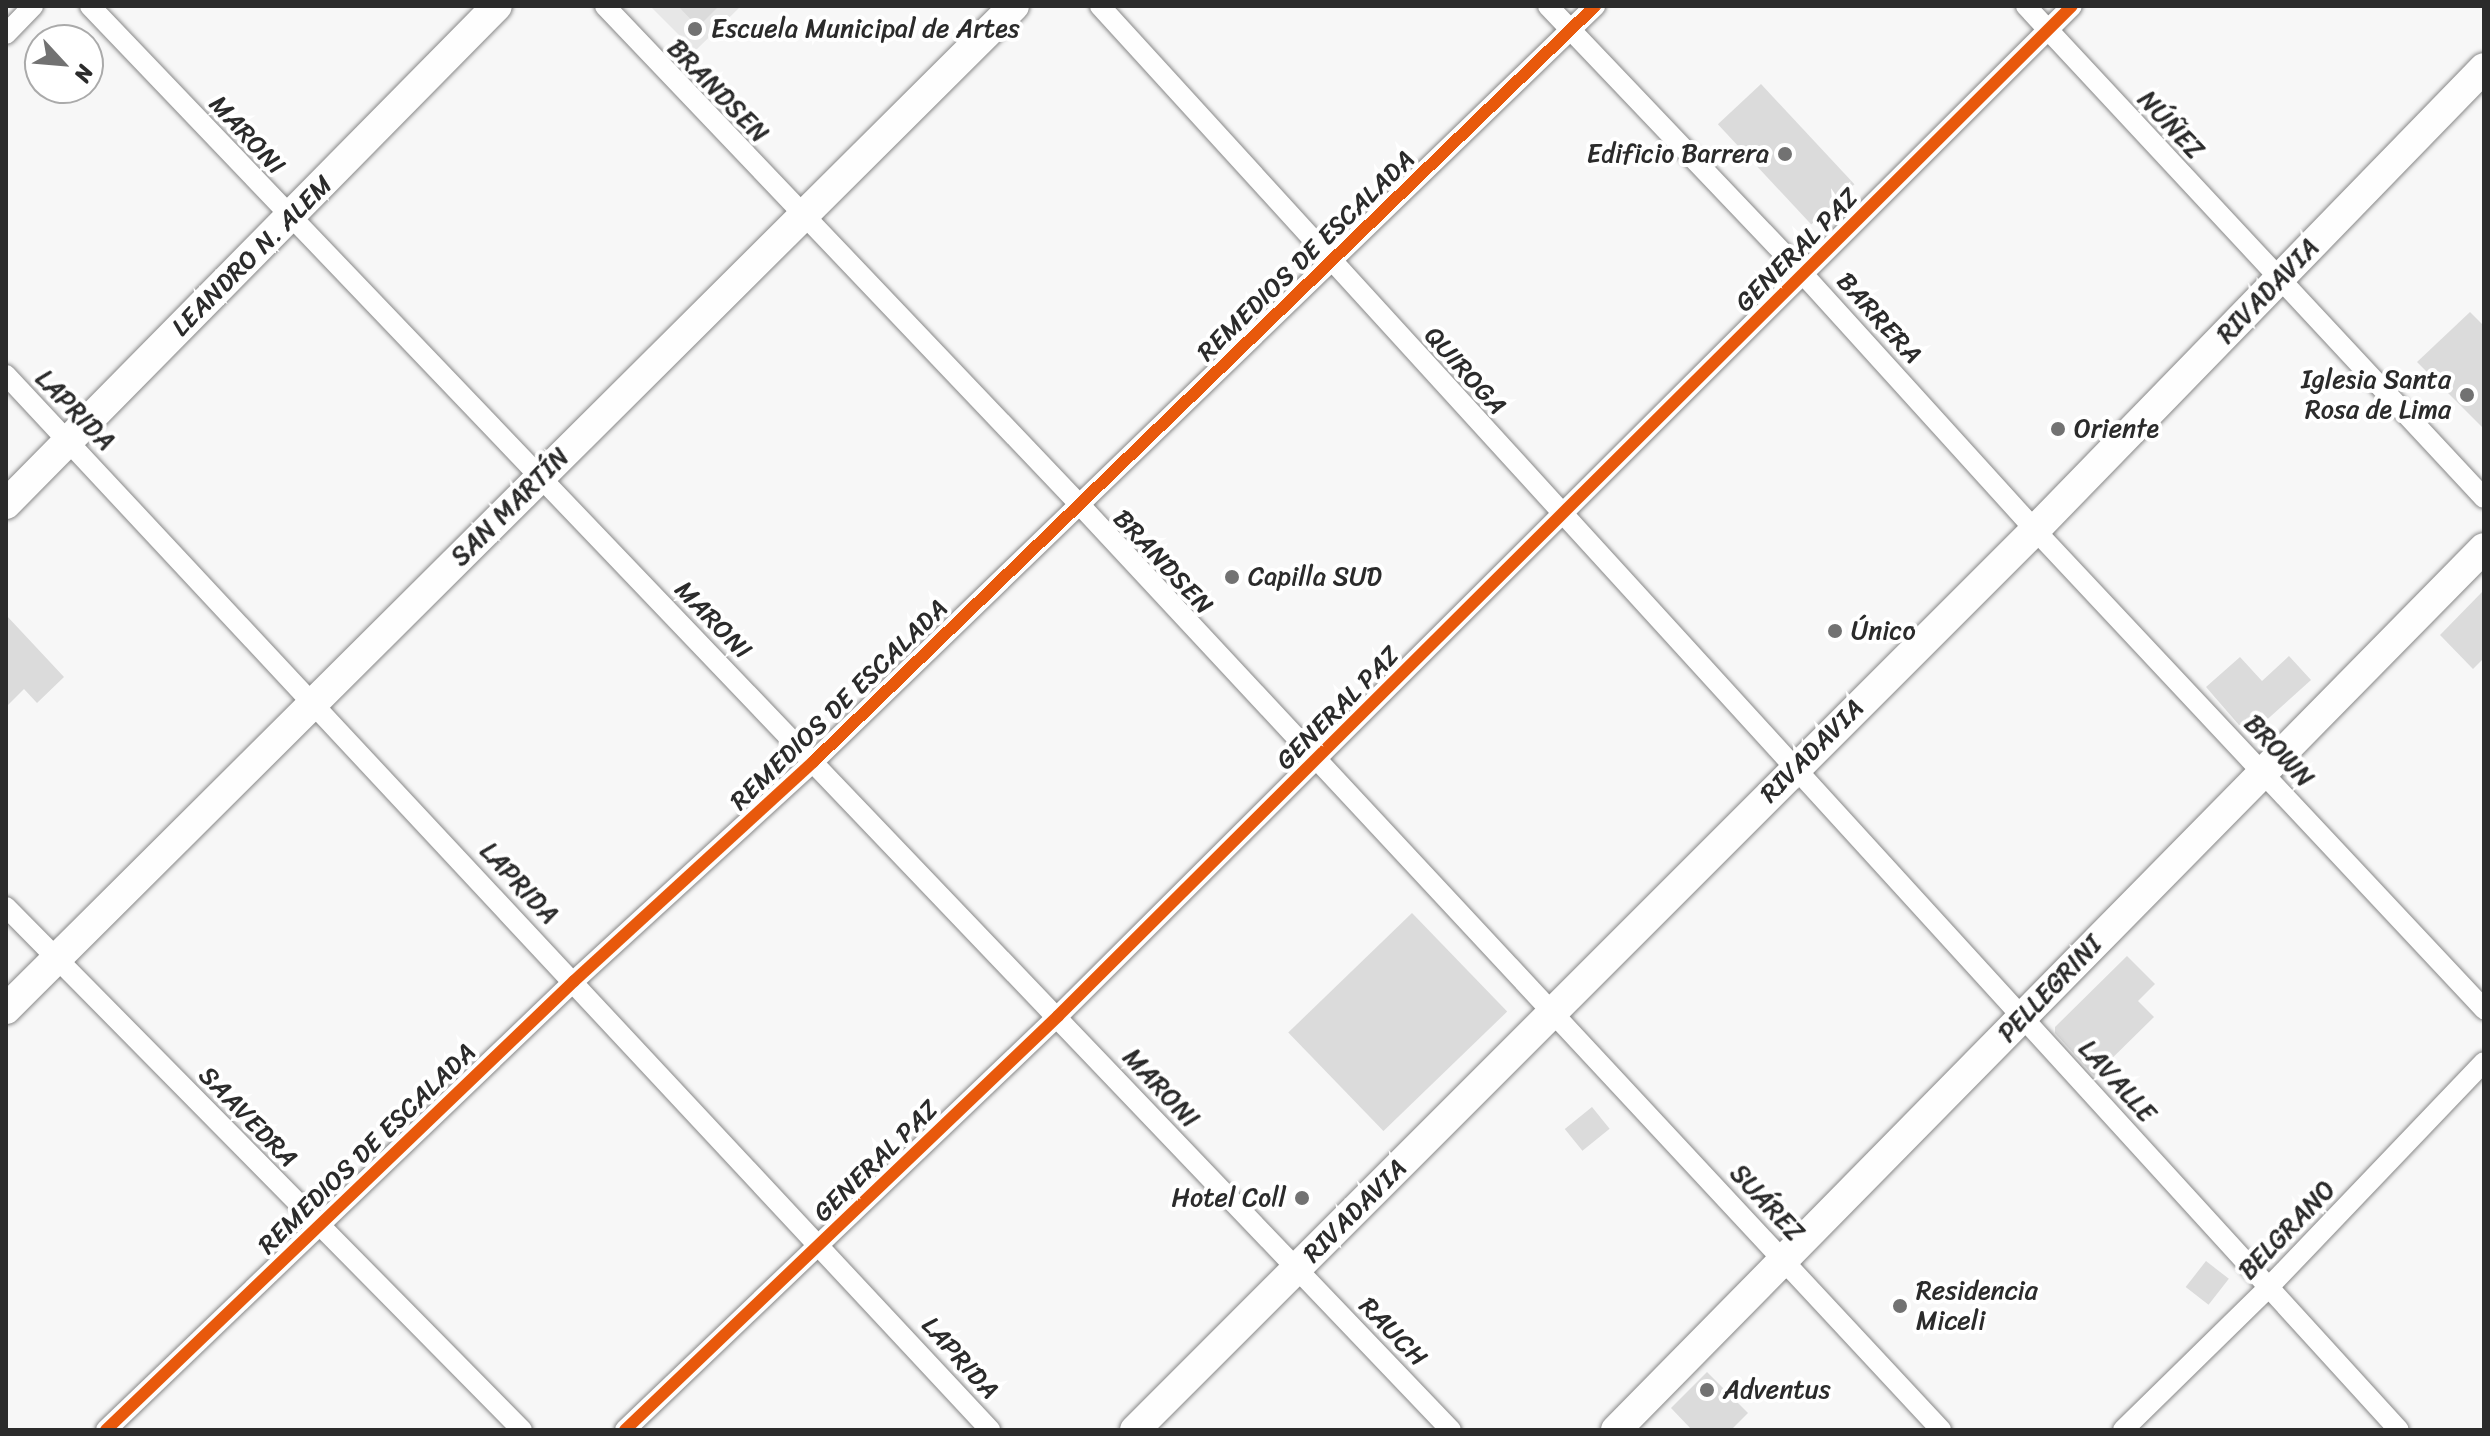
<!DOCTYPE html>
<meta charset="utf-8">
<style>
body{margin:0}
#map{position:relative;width:2490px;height:1436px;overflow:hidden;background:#f7f7f7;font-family:Sriracha,sans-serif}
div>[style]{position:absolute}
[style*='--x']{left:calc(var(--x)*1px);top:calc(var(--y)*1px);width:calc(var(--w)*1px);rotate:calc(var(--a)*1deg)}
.built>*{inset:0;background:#e7e7e7}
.building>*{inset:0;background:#dbdbdb;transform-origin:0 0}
.roads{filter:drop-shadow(0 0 2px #878787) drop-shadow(0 0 2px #878787)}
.minor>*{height:20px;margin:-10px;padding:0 10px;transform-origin:10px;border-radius:10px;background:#fefefe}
.secondary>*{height:30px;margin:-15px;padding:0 15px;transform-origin:15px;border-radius:15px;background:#fefefe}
.cycleway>*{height:12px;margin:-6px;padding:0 6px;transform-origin:6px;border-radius:6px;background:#e8590c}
.dots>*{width:22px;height:22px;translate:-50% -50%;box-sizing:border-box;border:4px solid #fff;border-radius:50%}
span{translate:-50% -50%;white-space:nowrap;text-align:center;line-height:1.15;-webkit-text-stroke:8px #fff;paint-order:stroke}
.poi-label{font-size:26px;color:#2b2b2b}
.left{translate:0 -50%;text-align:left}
.right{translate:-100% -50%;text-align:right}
.street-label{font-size:26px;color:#2b2b2b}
.frame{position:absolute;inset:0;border:8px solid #2b2b2b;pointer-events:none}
.north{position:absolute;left:24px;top:24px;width:80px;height:80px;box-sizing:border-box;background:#fff;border:2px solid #aaa;border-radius:50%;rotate:116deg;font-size:22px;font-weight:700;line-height:32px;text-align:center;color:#2b2b2b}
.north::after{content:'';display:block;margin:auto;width:28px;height:36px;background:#727272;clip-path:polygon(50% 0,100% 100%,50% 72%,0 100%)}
</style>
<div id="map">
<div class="built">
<i style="clip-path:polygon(650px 6px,741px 6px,695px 51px)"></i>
</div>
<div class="building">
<i style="clip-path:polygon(678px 6px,719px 6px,698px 27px)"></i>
<i style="left:1761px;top:84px;width:137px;height:59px;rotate:47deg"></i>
<i style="clip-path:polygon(2470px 312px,2484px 326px,2484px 429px,2417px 362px)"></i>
<i style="clip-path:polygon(2484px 590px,2484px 658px,2473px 669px,2440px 635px)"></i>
<i style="clip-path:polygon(6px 615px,64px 677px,37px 703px,24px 689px,6px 707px)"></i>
<i style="clip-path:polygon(2289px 656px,2311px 680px,2261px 725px,2239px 725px,2206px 687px,2240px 657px,2262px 681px)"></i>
<i style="left:1412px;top:913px;width:137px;height:172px;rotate:46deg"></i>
<i style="clip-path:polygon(2127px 956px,2155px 984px,2138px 1001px,2154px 1017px,2094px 1076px,2055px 1033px,2055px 1027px)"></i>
<i style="left:1592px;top:1107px;width:28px;height:35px;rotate:51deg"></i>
<i style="left:2206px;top:1261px;width:29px;height:33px;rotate:38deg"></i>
<i style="clip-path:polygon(1707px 1372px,1748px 1413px,1731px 1430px,1692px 1430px,1671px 1408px)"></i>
</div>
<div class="roads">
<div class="minor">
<i style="--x:90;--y:6;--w:1970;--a:46.3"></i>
<i style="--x:605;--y:6;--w:689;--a:46.41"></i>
<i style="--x:1080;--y:505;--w:1264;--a:47.05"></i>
<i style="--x:1100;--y:6;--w:1927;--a:47.63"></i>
<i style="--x:1548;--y:6;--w:370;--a:46.4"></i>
<i style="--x:1803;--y:274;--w:345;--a:47.8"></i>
<i style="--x:2035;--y:530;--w:657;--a:46.85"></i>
<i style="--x:2026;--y:6;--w:672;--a:47.05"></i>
<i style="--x:6;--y:34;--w:39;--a:-46"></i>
<i style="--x:6;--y:375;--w:1443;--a:46.99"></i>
<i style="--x:6;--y:907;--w:735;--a:45.39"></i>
<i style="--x:106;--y:1430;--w:649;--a:-43.81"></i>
<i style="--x:574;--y:981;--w:324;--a:-42.5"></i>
<i style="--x:813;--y:762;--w:1088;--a:-44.03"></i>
<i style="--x:625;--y:1430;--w:599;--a:-43.71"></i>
<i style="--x:1058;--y:1016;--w:1431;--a:-44.89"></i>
<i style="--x:2123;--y:1430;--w:204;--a:-44.4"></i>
<i style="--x:2269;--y:1287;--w:311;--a:-46.3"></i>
</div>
<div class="secondary">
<i style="--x:6;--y:504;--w:699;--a:-45.41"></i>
<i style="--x:6;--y:1009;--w:1422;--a:-44.86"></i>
<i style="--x:1135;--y:1430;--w:1273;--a:-45"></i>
<i style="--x:2035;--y:530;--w:644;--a:-45.82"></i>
<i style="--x:1616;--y:1430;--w:1237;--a:-45.46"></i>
</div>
</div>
<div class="cycleway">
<i style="--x:106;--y:1430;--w:649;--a:-43.81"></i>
<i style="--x:574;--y:981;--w:324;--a:-42.5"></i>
<i style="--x:813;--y:762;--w:1088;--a:-44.03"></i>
<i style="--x:625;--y:1430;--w:599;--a:-43.71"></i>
<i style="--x:1058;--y:1016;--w:1431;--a:-44.89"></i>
</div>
<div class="dots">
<i style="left:695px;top:29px;background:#727272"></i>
<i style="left:1785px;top:154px;background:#727272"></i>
<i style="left:2467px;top:395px;background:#727272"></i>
<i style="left:2058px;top:429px;background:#727272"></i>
<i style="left:1232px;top:577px;background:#727272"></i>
<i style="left:1835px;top:631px;background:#727272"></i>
<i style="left:1302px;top:1198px;background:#727272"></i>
<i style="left:1900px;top:1306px;background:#727272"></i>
<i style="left:1707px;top:1390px;background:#727272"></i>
</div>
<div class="poi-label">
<span class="left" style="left:711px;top:29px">Escuela Municipal de Artes</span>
<span class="right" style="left:1769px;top:154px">Edificio Barrera</span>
<span class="right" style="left:2451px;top:395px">Iglesia Santa<br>Rosa de Lima</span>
<span class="left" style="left:2074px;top:429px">Oriente</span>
<span class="left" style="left:1248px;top:577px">Capilla SUD</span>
<span class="left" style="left:1851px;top:631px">Único</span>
<span class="right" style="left:1286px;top:1198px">Hotel Coll</span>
<span class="left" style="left:1916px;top:1306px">Residencia<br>Miceli</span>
<span class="left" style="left:1723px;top:1390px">Adventus</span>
</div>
<div class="street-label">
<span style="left:718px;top:91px;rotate:46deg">BRANDSEN</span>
<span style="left:2171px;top:125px;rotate:47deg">NÚÑEZ</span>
<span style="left:247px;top:135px;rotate:47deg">MARONI</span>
<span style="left:1797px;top:250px;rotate:-45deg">GENERAL PAZ</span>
<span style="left:252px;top:256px;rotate:-45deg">LEANDRO N. ALEM</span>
<span style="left:1306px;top:256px;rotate:-44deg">REMEDIOS DE ESCALADA</span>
<span style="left:2268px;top:291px;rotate:-46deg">RIVADAVIA</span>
<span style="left:1879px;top:318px;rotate:48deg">BARRERA</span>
<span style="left:1465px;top:371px;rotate:48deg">QUIROGA</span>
<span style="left:75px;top:410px;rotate:46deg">LAPRIDA</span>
<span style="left:510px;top:507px;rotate:-45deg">SAN MARTÍN</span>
<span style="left:1163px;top:562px;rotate:47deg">BRANDSEN</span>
<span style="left:713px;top:620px;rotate:46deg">MARONI</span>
<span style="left:839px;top:705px;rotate:-44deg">REMEDIOS DE ESCALADA</span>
<span style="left:1338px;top:708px;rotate:-45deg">GENERAL PAZ</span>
<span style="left:1812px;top:751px;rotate:-45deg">RIVADAVIA</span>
<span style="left:2279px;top:751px;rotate:47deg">BROWN</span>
<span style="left:519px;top:883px;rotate:47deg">LAPRIDA</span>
<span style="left:2050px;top:989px;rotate:-46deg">PELLEGRINI</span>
<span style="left:2117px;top:1081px;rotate:48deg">LAVALLE</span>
<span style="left:1161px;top:1088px;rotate:47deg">MARONI</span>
<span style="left:248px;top:1117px;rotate:46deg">SAAVEDRA</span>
<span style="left:367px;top:1149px;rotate:-44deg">REMEDIOS DE ESCALADA</span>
<span style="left:876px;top:1161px;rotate:-44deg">GENERAL PAZ</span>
<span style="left:1767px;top:1203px;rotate:47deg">SUÁREZ</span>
<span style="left:1355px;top:1211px;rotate:-45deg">RIVADAVIA</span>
<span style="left:2287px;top:1230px;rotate:-46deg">BELGRANO</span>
<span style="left:1393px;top:1332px;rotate:46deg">RAUCH</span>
<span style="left:960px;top:1358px;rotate:48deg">LAPRIDA</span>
</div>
<div class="frame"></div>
<div class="north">N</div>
</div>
